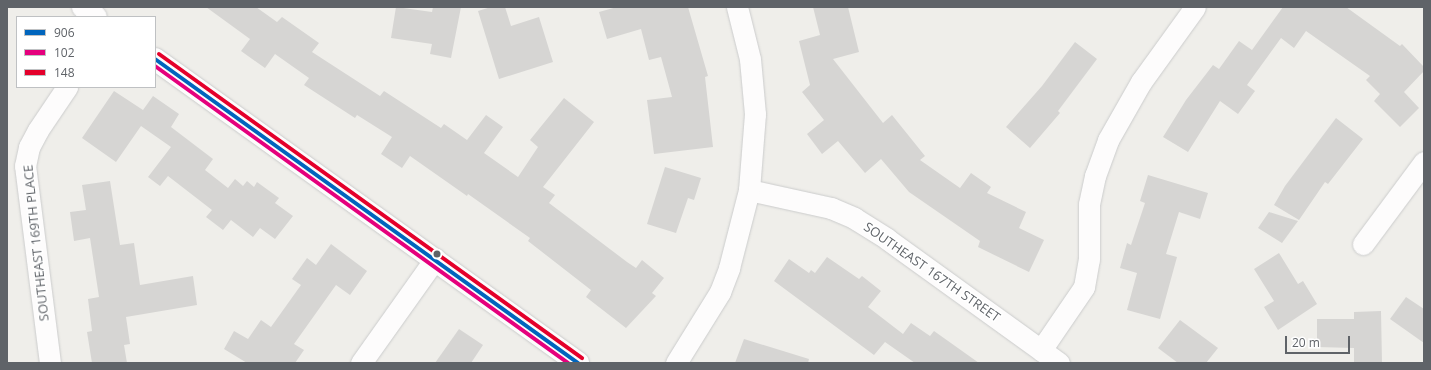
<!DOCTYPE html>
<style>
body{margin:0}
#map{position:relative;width:1431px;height:370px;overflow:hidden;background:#efeeea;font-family:"Open Sans",sans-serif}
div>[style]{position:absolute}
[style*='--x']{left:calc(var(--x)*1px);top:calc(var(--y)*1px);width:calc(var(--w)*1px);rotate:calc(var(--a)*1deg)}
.building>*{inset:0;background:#d6d5d3}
.roads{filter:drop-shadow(0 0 1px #cbcccc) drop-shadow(0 0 1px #cbcccc)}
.minor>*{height:21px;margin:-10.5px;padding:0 10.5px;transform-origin:10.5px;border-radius:10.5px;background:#fdfcfc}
.tertiary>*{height:22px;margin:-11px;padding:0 11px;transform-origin:11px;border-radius:11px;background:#fdfcfc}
.bus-1>*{height:4px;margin:-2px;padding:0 2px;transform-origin:2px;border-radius:2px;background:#0065bd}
.bus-2>*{height:4px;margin:-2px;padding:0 2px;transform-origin:2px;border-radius:2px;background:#e5007d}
.bus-3>*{height:4px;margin:-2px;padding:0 2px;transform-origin:2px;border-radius:2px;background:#e4002b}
.dots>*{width:11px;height:11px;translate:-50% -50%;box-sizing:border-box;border:2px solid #fff;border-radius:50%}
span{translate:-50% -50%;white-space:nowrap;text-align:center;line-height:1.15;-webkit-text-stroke:3px #fff;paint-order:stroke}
.street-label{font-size:13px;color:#5f6368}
.frame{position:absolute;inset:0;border:8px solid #5f6368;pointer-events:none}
.legend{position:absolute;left:16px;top:16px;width:140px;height:72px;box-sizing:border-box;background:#fff;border:1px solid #bfc1c3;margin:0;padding:5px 7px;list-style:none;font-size:12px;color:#5f6368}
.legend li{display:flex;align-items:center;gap:8px;height:20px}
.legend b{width:20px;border:1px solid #bfc1c3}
.scale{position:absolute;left:1285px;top:336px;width:65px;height:18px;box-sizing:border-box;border:2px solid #5f6368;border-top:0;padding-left:5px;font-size:12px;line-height:14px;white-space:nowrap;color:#5f6368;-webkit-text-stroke:3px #fff;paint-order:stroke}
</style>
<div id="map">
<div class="building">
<i style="clip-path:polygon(206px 7px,256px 7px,277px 22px,282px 17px,319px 43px,312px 52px,380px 96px,384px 91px,441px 128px,444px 124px,467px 140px,486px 115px,503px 127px,484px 153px,518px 177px,538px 147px,530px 140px,564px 98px,594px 122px,543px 187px,555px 195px,549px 203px,627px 262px,636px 268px,642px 260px,664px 278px,652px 293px,656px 296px,626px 328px,586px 297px,591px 290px,528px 241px,530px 238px,468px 194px,467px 196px,410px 156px,402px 168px,381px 154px,392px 137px,357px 115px,355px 118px,304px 85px,309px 78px,275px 54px,265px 68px,241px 51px,250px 39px)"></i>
<i style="clip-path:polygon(396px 7px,432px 12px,433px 7px,461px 7px,451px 58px,430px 54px,432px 44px,391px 38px)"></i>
<i style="clip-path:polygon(491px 7px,505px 7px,511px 26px,539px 17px,553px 62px,499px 79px,478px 11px)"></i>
<i style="clip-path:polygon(617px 7px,688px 7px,708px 76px,705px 77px,713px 147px,654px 154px,647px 100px,672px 97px,661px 57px,649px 60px,641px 29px,607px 39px,599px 12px)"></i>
<i style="clip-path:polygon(813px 7px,848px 7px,859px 52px,833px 59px,883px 123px,892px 115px,925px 156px,920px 160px,960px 188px,971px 173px,991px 187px,987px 193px,1026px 212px,1019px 228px,1044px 240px,1029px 272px,978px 247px,980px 241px,909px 192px,881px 159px,865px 173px,838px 141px,822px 154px,807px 134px,824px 120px,802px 92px,810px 85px,799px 41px,820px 35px)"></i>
<i style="clip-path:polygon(1283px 7px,1346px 7px,1400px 46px,1402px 44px,1424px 67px,1424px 71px,1404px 92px,1419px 108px,1400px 127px,1374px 101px,1380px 94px,1366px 80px,1370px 76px,1306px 31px,1294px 48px,1281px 38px,1247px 85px,1255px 91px,1238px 114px,1220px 101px,1188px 152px,1163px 137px,1186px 100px,1213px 65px,1219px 69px,1239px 41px,1252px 50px)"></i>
<i style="clip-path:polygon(1075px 42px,1097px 59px,1058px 111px,1060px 113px,1030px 148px,1006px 127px,1042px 86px)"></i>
<i style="clip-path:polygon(114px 91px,143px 110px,153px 96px,179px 114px,171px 127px,213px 159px,205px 170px,228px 188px,235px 179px,243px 186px,247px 181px,254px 187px,257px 182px,279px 198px,275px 203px,293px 216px,275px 239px,260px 228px,253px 237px,231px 220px,223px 230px,206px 217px,212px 210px,168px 176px,160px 186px,148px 177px,171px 147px,141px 126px,116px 162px,82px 138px)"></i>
<i style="clip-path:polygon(1336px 118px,1363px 139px,1328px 184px,1325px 182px,1299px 220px,1274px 205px,1285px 186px)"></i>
<i style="clip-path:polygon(665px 167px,701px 178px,694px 200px,688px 198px,676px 233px,647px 224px)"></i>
<i style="clip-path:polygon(1148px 175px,1208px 193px,1200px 219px,1179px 212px,1166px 254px,1177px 257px,1160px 319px,1127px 310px,1137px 273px,1120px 268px,1127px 243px,1131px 245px,1145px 203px,1140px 201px)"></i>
<i style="clip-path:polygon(110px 181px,120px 245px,134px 243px,140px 285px,193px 276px,197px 305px,126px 317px,130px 344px,124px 345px,127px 363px,92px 363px,87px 332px,92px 331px,88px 299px,99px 297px,90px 238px,74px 241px,70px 212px,86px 210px,82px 185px)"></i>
<i style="clip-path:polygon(1269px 212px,1298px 221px,1282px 243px,1258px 228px)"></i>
<i style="clip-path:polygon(331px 244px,367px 271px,350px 295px,336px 285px,294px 344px,304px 350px,295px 363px,247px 363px,224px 349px,234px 331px,248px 339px,261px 320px,271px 327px,301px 285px,292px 279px,307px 258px,316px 265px)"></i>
<i style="clip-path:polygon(1279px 253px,1298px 284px,1303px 281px,1317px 304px,1278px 330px,1264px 307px,1274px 301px,1254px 269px)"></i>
<i style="clip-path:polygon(827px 257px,859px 279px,862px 276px,881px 291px,868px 307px,903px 334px,911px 323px,930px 336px,934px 331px,979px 363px,915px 363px,885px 342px,874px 355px,774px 281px,789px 259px,809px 273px,811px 270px,815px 273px)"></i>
<i style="clip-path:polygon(1406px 297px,1424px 309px,1424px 343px,1390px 319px)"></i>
<i style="clip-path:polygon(1381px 311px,1382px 363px,1354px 363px,1354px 348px,1317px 347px,1317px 319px,1354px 319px,1354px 312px)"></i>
<i style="clip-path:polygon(1180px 320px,1218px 348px,1206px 363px,1178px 363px,1158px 348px)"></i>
<i style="clip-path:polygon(459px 329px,483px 345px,471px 363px,435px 363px)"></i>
<i style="clip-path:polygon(744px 339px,809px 359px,808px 363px,735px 363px)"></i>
</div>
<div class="roads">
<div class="minor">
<i style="--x:749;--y:190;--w:84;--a:12.4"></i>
<i style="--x:831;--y:208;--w:25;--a:23"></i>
<i style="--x:854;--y:218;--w:39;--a:32"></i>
<i style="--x:887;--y:239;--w:212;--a:35.8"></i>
<i style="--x:1363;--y:244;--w:102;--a:-53.4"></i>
<i style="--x:1041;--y:350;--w:76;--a:-55.7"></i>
<i style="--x:1084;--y:287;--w:28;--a:-80"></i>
<i style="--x:1089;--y:259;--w:55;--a:-90"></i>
<i style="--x:1089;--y:204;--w:29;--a:-78"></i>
<i style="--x:1095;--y:176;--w:38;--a:-70"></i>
<i style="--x:1108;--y:140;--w:67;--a:-60.4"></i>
<i style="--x:1141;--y:82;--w:92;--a:-54.2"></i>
<i style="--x:50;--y:363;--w:199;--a:-97.2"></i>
<i style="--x:25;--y:166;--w:19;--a:-78"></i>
<i style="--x:29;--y:147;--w:19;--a:-62"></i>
<i style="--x:38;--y:130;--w:52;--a:-56"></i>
<i style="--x:361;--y:363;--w:128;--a:-54.6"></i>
<i style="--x:676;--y:363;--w:84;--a:-58.2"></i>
<i style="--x:720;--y:292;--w:26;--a:-69"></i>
<i style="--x:729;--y:268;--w:81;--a:-75.6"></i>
<i style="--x:749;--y:190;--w:76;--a:-85.5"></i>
<i style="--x:755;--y:114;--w:55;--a:-95.2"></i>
<i style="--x:750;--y:59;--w:54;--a:-104"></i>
</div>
<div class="tertiary">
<i style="--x:83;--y:7;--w:16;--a:38"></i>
<i style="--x:155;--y:59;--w:521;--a:35.7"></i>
</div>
</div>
<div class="bus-1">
<i style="--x:155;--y:59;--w:521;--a:35.7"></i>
</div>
<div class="bus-2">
<i style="--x:155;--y:66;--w:509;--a:35.72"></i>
</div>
<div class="bus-3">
<i style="--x:159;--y:54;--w:521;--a:35.7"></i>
</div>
<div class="dots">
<i style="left:437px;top:254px;background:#5f6368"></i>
</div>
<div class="street-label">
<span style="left:36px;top:243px;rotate:-96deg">SOUTHEAST 169TH PLACE</span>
<span style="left:932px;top:272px;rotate:35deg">SOUTHEAST 167TH STREET</span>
</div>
<div class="frame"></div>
<ul class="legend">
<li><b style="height:5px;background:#0065bd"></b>906</li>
<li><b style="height:5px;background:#e5007d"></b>102</li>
<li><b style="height:5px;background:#e4002b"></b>148</li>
</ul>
<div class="scale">20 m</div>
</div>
